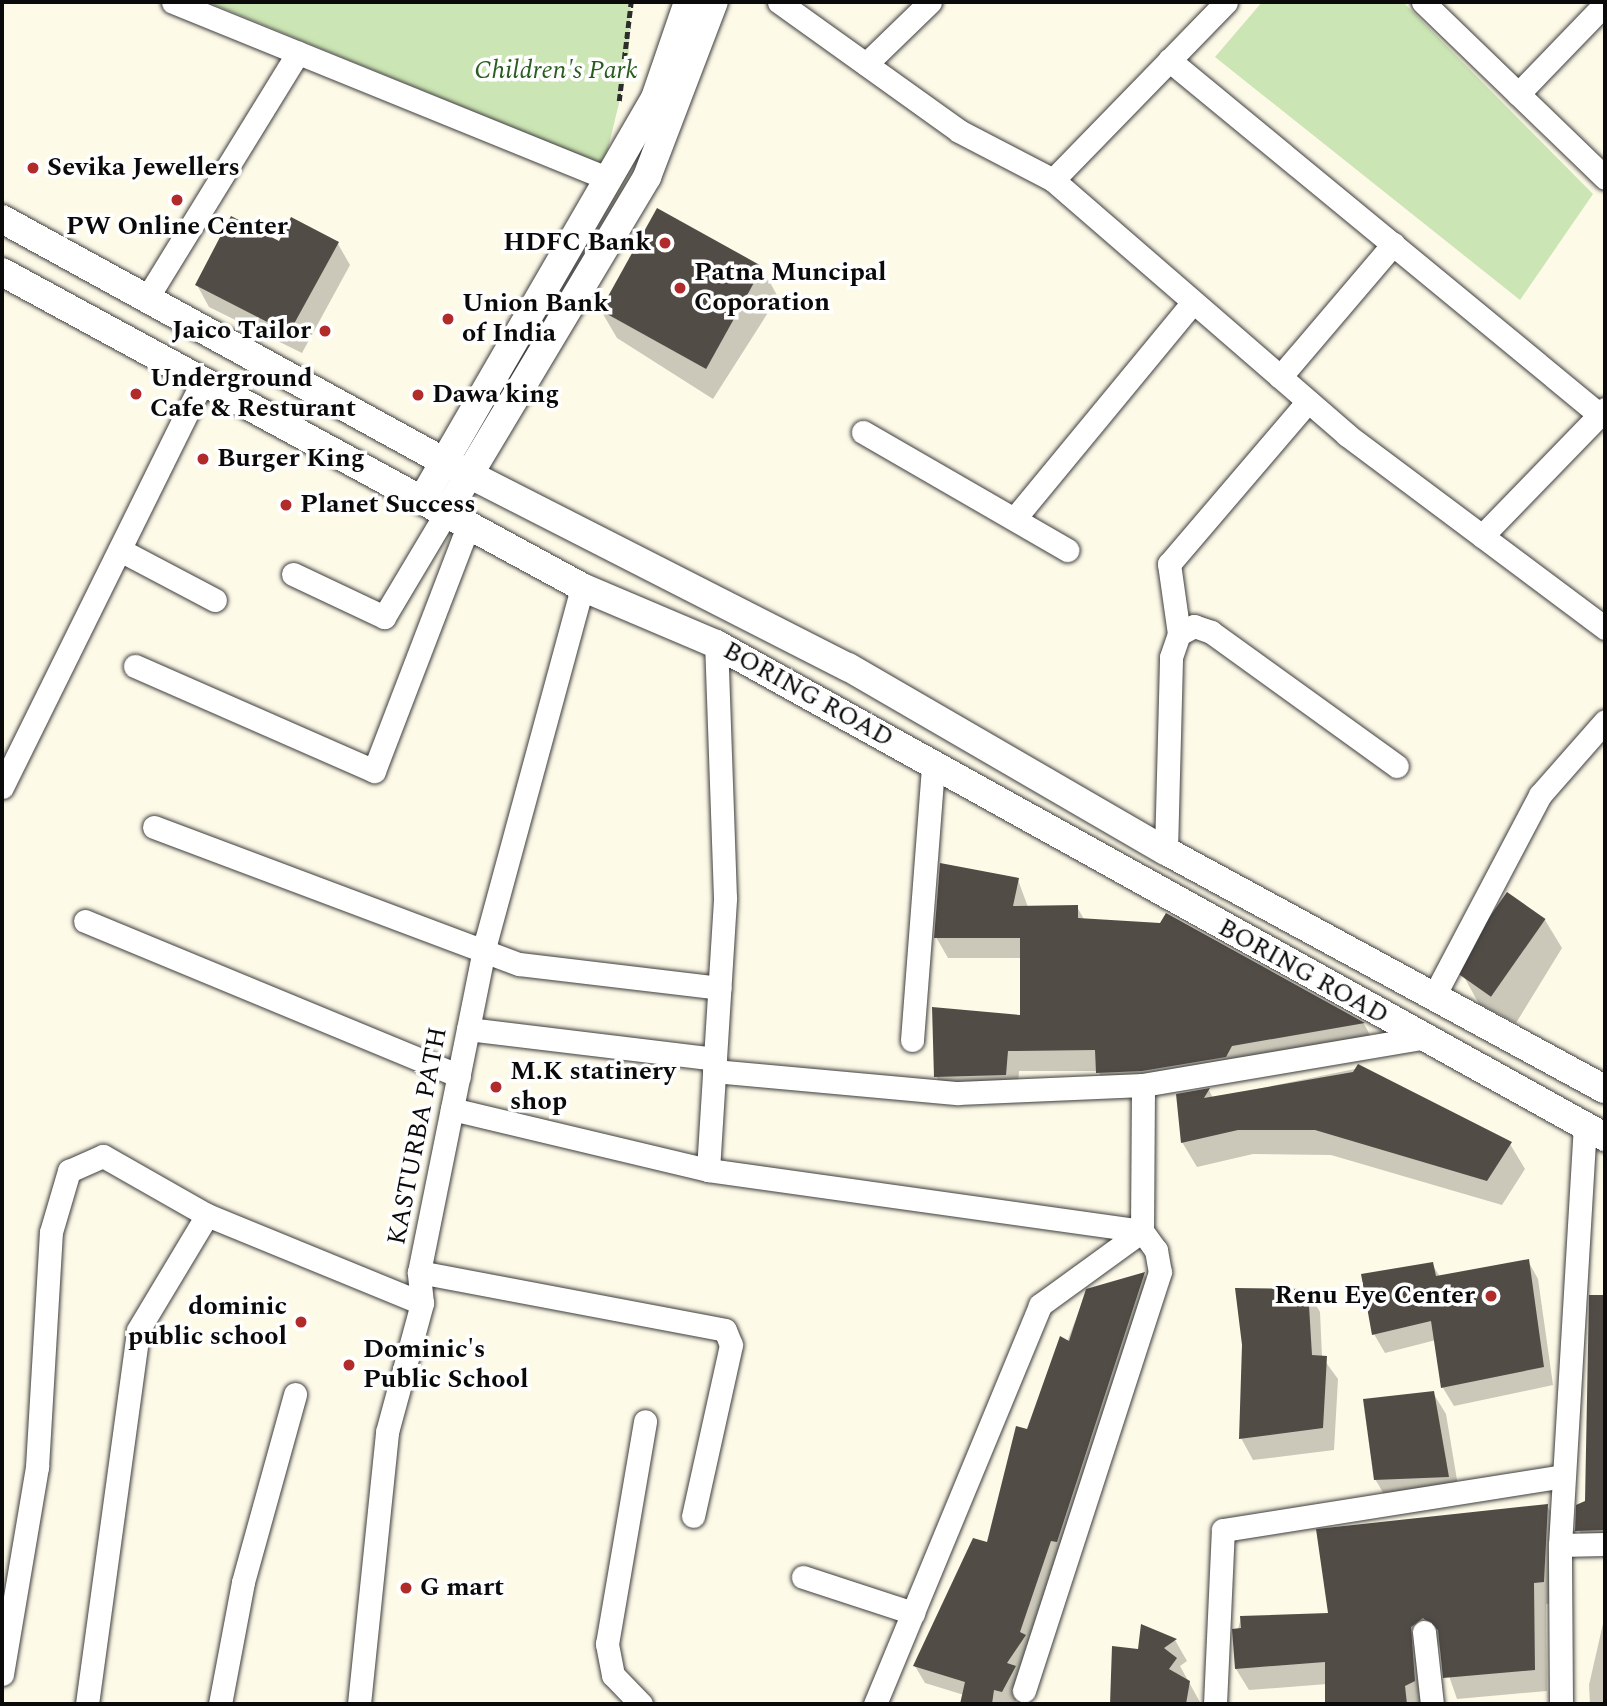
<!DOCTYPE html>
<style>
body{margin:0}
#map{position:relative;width:1607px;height:1706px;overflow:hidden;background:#fefae8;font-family:Spectral,serif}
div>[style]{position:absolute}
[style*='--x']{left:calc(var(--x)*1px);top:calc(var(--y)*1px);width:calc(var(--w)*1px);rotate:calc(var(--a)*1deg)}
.green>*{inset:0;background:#cce5b4}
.shadow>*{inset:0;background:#0003}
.building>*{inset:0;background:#524c47;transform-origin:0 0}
.path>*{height:4.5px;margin-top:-2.25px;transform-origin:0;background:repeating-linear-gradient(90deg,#2c2c2c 0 7px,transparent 0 10.5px)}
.roads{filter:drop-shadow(0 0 2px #3d3d3d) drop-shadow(0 0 2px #3d3d3d)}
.minor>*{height:23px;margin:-11.5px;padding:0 11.5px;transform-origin:11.5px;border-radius:11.5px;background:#fff}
.tertiary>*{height:28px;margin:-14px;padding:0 14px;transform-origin:14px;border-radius:14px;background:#fff}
.dots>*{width:19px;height:19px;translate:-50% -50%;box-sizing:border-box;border:4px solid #fff;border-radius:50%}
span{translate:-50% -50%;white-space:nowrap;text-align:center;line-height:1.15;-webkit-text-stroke:7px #fff;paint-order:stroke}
.park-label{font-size:26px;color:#295d1f;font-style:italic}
.poi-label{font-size:26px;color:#0a0a0a;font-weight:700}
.left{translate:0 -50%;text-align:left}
.right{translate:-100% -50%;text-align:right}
.street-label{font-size:26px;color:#0a0a0a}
.frame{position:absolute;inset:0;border:4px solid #0a0a0a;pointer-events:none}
</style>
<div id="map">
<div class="green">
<i style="clip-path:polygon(208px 2px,631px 2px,628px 66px,604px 165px)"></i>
<i style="clip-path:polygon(1262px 2px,1403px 2px,1593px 194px,1520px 300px,1215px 57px)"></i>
</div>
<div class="shadow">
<i style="clip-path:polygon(280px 243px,338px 244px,350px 265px,302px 353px,209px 307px,197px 285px)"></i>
<i style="clip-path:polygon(762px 268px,778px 297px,713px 399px,617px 338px,600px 309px)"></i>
<i style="clip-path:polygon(1018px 880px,1028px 907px,1077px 907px,1085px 921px,1161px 925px,1167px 915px,1364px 1024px,1375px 1044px,1110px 1093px,1098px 1071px,1019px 1071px,1017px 1095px,948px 1097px,936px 1076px,1022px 1017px,1021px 958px,948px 958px,936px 937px)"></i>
<i style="clip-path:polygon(1545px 920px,1562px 948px,1516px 1023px,1479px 1004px,1463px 975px)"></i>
<i style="clip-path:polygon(1355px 1069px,1510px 1144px,1525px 1169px,1502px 1205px,1331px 1155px,1253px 1154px,1197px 1167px,1182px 1142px,1178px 1095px,1209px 1090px,1213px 1098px)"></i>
<i style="clip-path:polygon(1528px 1261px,1538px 1279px,1553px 1385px,1454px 1406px,1443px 1388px,1436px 1340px,1385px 1353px,1374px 1334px,1432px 1264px,1440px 1277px)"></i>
<i style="clip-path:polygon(1144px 1274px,1154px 1291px,1024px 1685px,1014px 1704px,962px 1704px,964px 1695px,925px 1683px,915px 1666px,989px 1544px,1087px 1290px)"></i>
<i style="clip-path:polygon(1307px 1290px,1320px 1312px,1322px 1357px,1338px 1379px,1334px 1450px,1253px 1460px,1241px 1438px)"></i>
<i style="clip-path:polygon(1590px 1302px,1605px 1307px,1605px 1546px,1588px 1546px,1577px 1527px,1586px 1502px)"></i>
<i style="clip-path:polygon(1433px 1393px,1446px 1414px,1460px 1498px,1388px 1501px,1375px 1479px)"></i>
<i style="clip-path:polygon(1547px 1506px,1560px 1527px,1555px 1603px,1546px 1604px,1547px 1691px,1457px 1699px,1436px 1638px,1426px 1702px,1336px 1704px,1327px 1684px,1249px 1690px,1236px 1669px,1234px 1644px,1241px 1618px,1330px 1614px)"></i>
<i style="clip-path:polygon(1605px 1615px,1605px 1704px,1590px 1704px,1589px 1685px)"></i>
<i style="clip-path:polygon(1175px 1640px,1187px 1661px,1180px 1666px,1201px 1704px,1112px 1704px,1113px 1648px,1139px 1651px)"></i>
</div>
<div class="building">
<i style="left:657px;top:208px;width:121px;height:117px;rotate:29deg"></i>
<i style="clip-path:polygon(231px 216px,279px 241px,291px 217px,339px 242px,289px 333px,195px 285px)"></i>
<i style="clip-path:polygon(940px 863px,1019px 878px,1013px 906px,1078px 905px,1078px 918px,1160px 923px,1166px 913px,1365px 1023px,1232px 1046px,1226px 1057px,1142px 1071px,1096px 1073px,1095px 1050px,1008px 1051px,1006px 1075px,934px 1077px,932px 1007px,1020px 1015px,1020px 938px,934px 938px)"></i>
<i style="left:1507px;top:892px;width:47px;height:95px;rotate:35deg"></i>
<i style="clip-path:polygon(1358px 1064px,1512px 1142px,1487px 1181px,1315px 1130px,1238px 1130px,1181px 1143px,1176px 1094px,1210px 1088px,1204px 1098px,1353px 1072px)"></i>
<i style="clip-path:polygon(1529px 1259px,1544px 1367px,1441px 1388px,1431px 1321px,1372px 1335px,1361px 1274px,1433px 1262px,1436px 1276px)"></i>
<i style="clip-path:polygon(1145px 1272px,1057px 1542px,1051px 1541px,1020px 1632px,1026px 1635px,1007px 1663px,1016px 1666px,1002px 1692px,994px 1690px,992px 1704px,960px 1704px,965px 1682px,913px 1666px,973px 1538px,987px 1542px,1016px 1426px,1027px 1429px,1060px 1336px,1069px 1341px,1086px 1289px)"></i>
<i style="clip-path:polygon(1235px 1288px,1308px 1289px,1312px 1355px,1327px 1356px,1323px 1428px,1239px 1439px,1242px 1345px)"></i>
<i style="clip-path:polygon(1589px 1295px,1605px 1295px,1605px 1530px,1575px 1531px,1576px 1505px,1585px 1501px)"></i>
<i style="clip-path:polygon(1434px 1391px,1449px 1477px,1374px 1480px,1363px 1399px)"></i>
<i style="clip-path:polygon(1548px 1504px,1544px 1582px,1534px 1583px,1535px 1670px,1443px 1678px,1438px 1630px,1423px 1618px,1411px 1627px,1415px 1681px,1405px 1686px,1407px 1704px,1325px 1704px,1325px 1662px,1235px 1669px,1232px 1629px,1241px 1628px,1240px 1616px,1328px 1613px,1316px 1529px)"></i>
<i style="clip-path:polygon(1141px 1624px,1177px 1639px,1164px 1648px,1177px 1658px,1169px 1669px,1190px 1681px,1186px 1704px,1110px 1704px,1112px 1646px,1138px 1649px)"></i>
</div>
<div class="path">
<i style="--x:619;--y:101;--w:100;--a:-83.1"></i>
</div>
<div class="roads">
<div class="minor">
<i style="--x:173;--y:2;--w:471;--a:22.1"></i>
<i style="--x:779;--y:2;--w:221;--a:35.6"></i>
<i style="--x:959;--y:131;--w:106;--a:27.5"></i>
<i style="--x:1053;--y:180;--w:389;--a:40.9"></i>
<i style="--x:1347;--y:435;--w:322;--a:36.8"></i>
<i style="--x:1423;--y:2;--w:253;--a:44"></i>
<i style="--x:1169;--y:60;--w:558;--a:39.48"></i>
<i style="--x:866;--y:64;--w:89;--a:-44.1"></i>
<i style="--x:1518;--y:94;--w:125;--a:-46"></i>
<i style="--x:1053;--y:180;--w:248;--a:-45.8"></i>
<i style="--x:147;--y:298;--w:288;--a:-58.4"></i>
<i style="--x:1280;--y:377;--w:175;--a:-49.6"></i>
<i style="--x:863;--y:432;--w:236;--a:30"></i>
<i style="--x:1015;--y:518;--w:280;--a:-50.5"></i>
<i style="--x:1482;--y:536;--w:177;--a:-45.9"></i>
<i style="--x:122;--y:551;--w:105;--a:27.8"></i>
<i style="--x:293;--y:574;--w:101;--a:25.3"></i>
<i style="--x:384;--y:617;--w:121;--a:-59.2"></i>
<i style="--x:1179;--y:634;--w:71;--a:-98.1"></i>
<i style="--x:1169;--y:564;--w:214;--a:-49.5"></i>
<i style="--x:135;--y:666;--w:261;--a:23.7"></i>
<i style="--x:374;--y:771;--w:265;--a:-69"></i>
<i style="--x:2;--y:787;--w:454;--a:-63.7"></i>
<i style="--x:154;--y:827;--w:390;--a:20.6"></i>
<i style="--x:519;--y:964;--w:202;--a:6.8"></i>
<i style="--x:1166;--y:851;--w:194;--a:-88.5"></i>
<i style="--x:1171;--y:657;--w:24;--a:-71"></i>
<i style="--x:1179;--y:634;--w:17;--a:-28"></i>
<i style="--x:1194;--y:626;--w:18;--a:19"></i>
<i style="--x:1211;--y:632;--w:229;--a:35.8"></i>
<i style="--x:85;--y:921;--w:405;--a:22.5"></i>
<i style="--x:1434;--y:996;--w:227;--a:-62.2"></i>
<i style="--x:1540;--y:795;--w:98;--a:-48.7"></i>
<i style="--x:468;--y:1029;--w:249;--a:6.9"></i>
<i style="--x:912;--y:1040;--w:277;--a:-85.6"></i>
<i style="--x:714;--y:1071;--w:245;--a:5.2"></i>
<i style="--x:958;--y:1093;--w:185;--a:-2.5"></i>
<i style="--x:452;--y:1109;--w:263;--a:13.4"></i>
<i style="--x:708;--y:1170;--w:438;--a:8"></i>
<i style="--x:1142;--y:1231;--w:24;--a:54"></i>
<i style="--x:1156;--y:1250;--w:22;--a:80"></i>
<i style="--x:1160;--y:1272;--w:440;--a:108"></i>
<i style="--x:708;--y:1170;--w:273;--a:-86.4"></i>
<i style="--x:725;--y:898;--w:254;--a:-92"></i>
<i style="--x:419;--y:1272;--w:311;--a:10.7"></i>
<i style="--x:725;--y:1330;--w:16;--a:68"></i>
<i style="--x:731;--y:1345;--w:175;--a:102.5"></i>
<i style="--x:1560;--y:1545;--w:45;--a:-1.3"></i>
<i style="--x:803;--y:1577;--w:116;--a:18.1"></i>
<i style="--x:1424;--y:1632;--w:72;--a:83.7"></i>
<i style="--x:2;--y:1674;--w:210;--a:-80.4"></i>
<i style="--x:37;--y:1467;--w:235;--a:-86.6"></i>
<i style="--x:51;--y:1232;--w:64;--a:-73.6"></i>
<i style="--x:69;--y:1171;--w:37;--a:-24"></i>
<i style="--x:103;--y:1156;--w:120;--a:29.6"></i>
<i style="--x:207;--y:1215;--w:232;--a:22.3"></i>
<i style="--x:87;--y:1704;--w:377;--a:-82.2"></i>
<i style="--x:138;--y:1330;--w:134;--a:-59"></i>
<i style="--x:220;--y:1704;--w:124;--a:-79.3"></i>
<i style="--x:243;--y:1582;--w:195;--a:-74.5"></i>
<i style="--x:359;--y:1704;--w:273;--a:-84.1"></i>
<i style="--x:387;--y:1432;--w:134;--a:-74.8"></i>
<i style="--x:422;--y:1303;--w:31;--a:-96"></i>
<i style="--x:419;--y:1272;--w:338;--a:-78.6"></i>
<i style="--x:486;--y:941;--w:367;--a:-74.8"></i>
<i style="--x:641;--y:1704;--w:40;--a:-134"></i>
<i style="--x:613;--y:1675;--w:32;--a:-101"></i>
<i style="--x:607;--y:1644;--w:226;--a:-80.3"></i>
<i style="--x:875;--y:1704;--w:432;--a:-67.5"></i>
<i style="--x:1040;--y:1305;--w:126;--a:-36"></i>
<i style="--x:1142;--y:1231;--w:146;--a:-89.6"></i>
<i style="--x:1143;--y:1085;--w:283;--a:-9.6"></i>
<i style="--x:1215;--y:1704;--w:174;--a:-87.4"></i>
<i style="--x:1223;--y:1530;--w:344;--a:-9"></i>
<i style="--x:1561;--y:1704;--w:159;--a:-90.4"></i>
<i style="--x:1560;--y:1545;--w:419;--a:-86.6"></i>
</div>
<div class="tertiary">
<i style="--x:2;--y:219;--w:503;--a:28.76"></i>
<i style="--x:443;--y:461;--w:454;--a:27"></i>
<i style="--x:848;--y:667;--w:367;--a:30.1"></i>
<i style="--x:1166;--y:851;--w:499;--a:28.5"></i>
<i style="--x:2;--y:272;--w:660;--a:28.51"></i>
<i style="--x:582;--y:587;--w:146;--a:23"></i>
<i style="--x:716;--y:644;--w:1017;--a:29.01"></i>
<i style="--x:422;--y:500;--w:465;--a:-59.9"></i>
<i style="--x:655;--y:98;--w:102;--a:-71"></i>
<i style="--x:446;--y:513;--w:392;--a:-59.1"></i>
<i style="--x:647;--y:177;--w:187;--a:-69.1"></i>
</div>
</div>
<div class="dots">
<i style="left:33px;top:168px;background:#b12b2b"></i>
<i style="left:177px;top:200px;background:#b12b2b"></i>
<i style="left:665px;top:243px;background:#b12b2b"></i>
<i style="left:680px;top:288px;background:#b12b2b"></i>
<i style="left:448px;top:319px;background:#b12b2b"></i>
<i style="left:325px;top:331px;background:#b12b2b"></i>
<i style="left:136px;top:394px;background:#b12b2b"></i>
<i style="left:418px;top:395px;background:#b12b2b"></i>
<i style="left:203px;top:459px;background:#b12b2b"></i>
<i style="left:286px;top:505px;background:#b12b2b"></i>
<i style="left:496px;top:1087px;background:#b12b2b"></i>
<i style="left:1491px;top:1296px;background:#b12b2b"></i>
<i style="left:301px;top:1322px;background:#b12b2b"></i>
<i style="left:349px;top:1365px;background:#b12b2b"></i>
<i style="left:406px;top:1588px;background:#b12b2b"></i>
</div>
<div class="park-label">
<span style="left:556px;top:71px">Children's Park</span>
</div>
<div class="poi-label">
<span class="left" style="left:47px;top:168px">Sevika Jewellers</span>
<span style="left:177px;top:227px">PW Online Center</span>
<span class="right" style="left:651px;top:243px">HDFC Bank</span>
<span class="left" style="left:694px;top:288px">Patna Muncipal<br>Coporation</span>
<span class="left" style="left:462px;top:319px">Union Bank<br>of India</span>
<span class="right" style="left:311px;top:331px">Jaico Tailor</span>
<span class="left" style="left:150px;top:394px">Underground<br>Cafe &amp; Resturant</span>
<span class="left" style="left:432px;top:395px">Dawa king</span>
<span class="left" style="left:217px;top:459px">Burger King</span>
<span class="left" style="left:300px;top:505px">Planet Success</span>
<span class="left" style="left:510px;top:1087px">M.K statinery<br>shop</span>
<span class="right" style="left:1475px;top:1296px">Renu Eye Center</span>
<span class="right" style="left:287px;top:1322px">dominic<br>public school</span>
<span class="left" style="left:363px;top:1365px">Dominic's<br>Public School</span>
<span class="left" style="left:420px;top:1588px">G mart</span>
</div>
<div class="street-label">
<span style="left:808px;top:695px;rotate:29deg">BORING ROAD</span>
<span style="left:1303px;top:972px;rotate:29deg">BORING ROAD</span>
<span style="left:418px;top:1136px;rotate:-79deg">KASTURBA PATH</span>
</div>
<div class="frame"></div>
</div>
